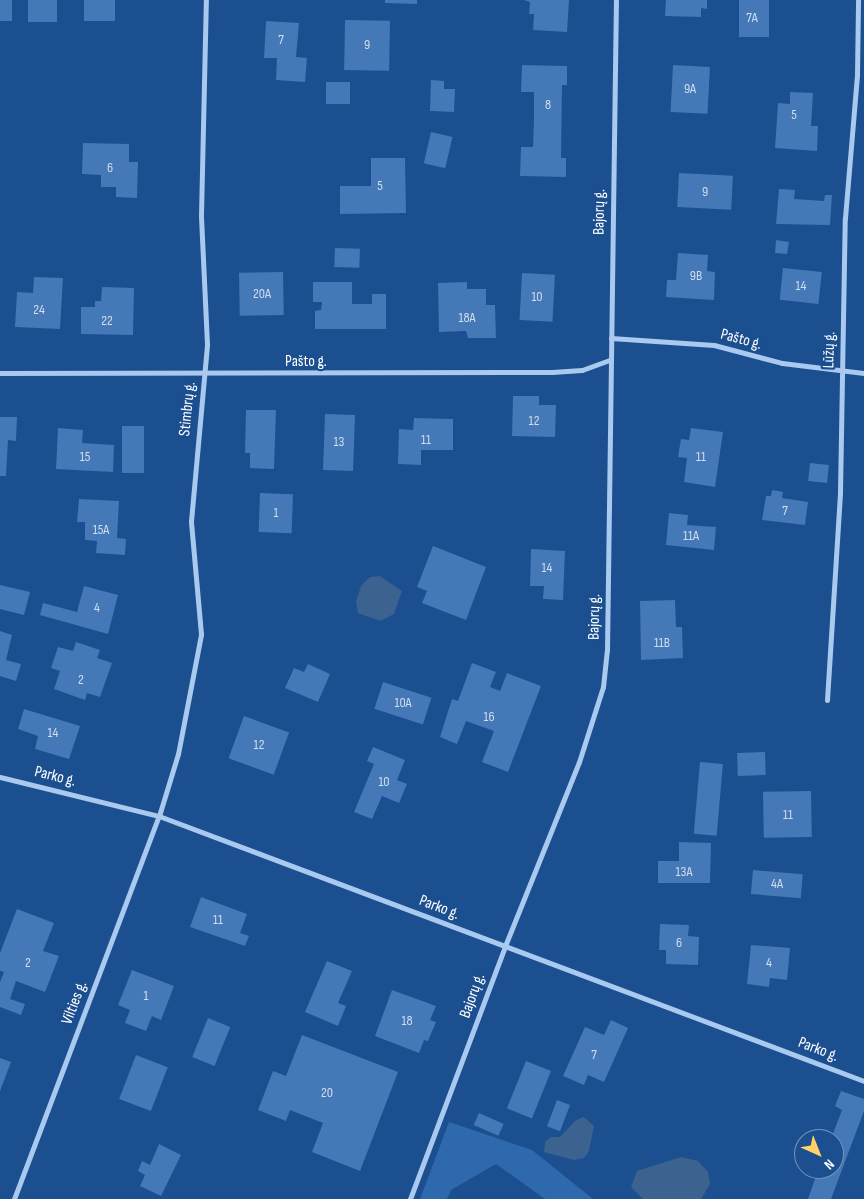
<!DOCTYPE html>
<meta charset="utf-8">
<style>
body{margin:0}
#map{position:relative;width:864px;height:1199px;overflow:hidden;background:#1b4f8f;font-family:"Sofia Sans Condensed",sans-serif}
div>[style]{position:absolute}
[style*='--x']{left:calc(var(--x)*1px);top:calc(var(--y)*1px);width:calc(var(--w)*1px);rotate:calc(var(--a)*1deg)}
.green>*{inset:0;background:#2e69ad}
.water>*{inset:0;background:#3c6290}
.building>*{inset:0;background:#4478b7;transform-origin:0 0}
.street>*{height:5px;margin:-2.5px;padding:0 2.5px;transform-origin:2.5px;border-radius:2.5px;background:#a9c9ee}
span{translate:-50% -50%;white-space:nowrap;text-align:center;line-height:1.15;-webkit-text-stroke:4.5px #1b4f8f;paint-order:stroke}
.number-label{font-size:14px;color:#d0dded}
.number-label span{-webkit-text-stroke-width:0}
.street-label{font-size:16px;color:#fff}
.north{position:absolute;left:794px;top:1129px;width:50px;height:50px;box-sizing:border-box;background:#1b4f8f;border:1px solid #7695bc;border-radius:50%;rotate:136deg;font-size:14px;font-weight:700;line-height:20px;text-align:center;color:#fff}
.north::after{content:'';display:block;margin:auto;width:18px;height:22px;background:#ffd166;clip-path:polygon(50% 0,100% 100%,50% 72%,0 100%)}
</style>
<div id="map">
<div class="green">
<i style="clip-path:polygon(449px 1122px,532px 1150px,593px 1199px,545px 1199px,496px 1164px,451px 1190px,447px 1199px,420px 1199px)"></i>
</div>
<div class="water">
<i style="clip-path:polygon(380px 576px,402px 591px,394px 614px,380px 621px,358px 613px,356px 602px,361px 586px,370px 577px)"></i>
<i style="clip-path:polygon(584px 1117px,594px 1126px,589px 1151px,584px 1158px,574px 1160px,544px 1152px,545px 1142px,551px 1137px,560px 1137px,576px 1120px)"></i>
<i style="clip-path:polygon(681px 1157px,698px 1161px,708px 1172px,710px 1184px,701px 1199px,643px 1199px,631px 1187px,637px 1171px)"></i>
</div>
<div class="building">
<i style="left:0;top:0;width:12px;height:21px"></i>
<i style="left:28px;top:0;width:29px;height:22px"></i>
<i style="left:84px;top:0;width:31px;height:21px"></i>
<i style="clip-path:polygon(385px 0,417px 0,417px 4px,385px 3px)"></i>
<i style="clip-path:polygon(524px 0,569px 0,567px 32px,533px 30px,534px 14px,529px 14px,530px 2px)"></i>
<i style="clip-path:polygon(666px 0,707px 0,707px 9px,701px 8px,701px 17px,665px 16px)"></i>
<i style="left:739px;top:0;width:30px;height:37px"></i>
<i style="left:345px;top:20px;width:45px;height:50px;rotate:1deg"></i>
<i style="clip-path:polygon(266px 21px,299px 23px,296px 57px,307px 58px,305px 82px,276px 80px,277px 58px,264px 58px)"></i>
<i style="clip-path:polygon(522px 65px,567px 66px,567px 85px,562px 85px,561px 158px,566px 158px,566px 177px,520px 176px,521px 147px,533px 147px,534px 119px,534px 92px,521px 92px)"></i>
<i style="left:673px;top:65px;width:37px;height:47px;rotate:3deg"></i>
<i style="clip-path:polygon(431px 80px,444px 81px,444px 89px,455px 89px,454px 112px,430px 111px)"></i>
<i style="left:350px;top:82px;width:22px;height:24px;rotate:90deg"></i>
<i style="clip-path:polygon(790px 92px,813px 93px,811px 126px,818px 126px,817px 151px,775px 148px,778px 103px,790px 104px)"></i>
<i style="left:431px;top:132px;width:22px;height:32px;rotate:13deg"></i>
<i style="clip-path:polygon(83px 143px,129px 144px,129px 162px,138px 162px,137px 198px,116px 197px,116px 187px,101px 187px,101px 175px,82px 174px)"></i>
<i style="clip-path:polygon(371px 158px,405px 158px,406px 213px,340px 214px,340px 186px,371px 186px)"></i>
<i style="left:679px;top:173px;width:54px;height:34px;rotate:3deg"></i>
<i style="clip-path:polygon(779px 189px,795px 190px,794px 199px,824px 201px,825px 195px,832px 195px,830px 225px,776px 224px)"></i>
<i style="clip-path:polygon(776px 240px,789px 242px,787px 254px,775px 253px)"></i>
<i style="left:335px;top:248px;width:25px;height:19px;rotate:2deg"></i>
<i style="clip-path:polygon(678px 253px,708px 255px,707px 271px,715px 272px,714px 300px,666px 297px,667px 280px,676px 280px)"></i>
<i style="left:783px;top:268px;width:39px;height:32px;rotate:6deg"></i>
<i style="left:283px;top:272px;width:43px;height:44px;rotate:89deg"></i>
<i style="left:522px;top:273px;width:33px;height:47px;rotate:3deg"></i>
<i style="clip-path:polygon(34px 277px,63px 278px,60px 329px,15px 327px,17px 292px,33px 293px)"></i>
<i style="clip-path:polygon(313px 282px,352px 282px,352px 304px,372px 304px,372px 294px,386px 294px,386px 329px,315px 329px,315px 311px,321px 310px,322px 302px,313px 302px)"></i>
<i style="clip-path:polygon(467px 282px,467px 289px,486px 289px,486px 305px,495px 305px,496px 338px,468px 338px,466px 331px,439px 332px,438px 283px)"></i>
<i style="clip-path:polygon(102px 287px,134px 288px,133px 335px,81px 334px,81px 307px,95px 307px,95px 301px,101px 301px)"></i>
<i style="clip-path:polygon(513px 396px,539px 396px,539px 405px,556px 405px,555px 437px,512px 436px)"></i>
<i style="clip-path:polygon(246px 410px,276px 410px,274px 469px,250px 468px,250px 453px,245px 453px)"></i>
<i style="left:325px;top:414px;width:30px;height:56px;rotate:2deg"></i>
<i style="clip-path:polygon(0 417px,17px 417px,16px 441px,8px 440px,6px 476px,0 476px)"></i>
<i style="clip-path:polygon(414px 418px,453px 419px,453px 450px,421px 450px,421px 465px,398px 464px,399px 429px,413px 430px)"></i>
<i style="left:122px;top:426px;width:22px;height:47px"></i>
<i style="clip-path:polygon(58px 428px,83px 430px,82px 443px,114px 445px,113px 472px,56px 469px)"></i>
<i style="clip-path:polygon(691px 428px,723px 432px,715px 487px,684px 482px,687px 458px,678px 457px,681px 439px,689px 440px)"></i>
<i style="left:810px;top:463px;width:19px;height:18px;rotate:6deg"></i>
<i style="clip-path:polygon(772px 490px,783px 492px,782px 498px,808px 502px,805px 525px,762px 520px,766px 496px,771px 496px)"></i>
<i style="left:260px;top:493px;width:33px;height:39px;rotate:2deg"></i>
<i style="clip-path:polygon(79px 499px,119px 501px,117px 538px,126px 539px,125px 555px,96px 553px,97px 541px,85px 540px,85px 522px,77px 522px)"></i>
<i style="clip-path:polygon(669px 513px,688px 515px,687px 525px,716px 527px,714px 550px,666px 545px)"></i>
<i style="clip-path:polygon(433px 546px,486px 567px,466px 620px,422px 603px,427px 591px,417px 587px)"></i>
<i style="clip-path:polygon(531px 549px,565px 551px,563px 600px,543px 599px,544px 586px,530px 586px)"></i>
<i style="clip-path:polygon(0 585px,30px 592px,24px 615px,0 609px)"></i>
<i style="clip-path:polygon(84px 586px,118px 595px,108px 634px,40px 615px,43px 603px,77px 612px)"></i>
<i style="clip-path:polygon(675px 600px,676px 627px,682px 627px,683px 658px,641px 660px,640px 601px)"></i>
<i style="clip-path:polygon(0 631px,12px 635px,6px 660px,21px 664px,16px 681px,0 676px)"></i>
<i style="clip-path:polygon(76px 642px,100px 650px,97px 658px,112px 663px,100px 697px,87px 693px,85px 700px,54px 689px,60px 671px,51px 668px,58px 647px,73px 651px)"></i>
<i style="clip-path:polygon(472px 663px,496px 672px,490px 687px,500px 691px,507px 673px,541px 686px,508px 772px,482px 762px,494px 731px,466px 721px,457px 744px,440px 737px,452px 699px,458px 701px)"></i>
<i style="clip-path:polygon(308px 664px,330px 674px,318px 702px,285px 688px,294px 668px,304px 672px)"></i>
<i style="left:383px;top:682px;width:51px;height:28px;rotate:18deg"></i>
<i style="clip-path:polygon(24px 709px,80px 726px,69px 759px,35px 749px,38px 736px,18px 729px)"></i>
<i style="left:244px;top:716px;width:48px;height:45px;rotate:20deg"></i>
<i style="clip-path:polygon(373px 747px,405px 760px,397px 780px,407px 784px,399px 803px,382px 796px,372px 819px,354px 812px,374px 764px,367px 761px)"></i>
<i style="left:765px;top:752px;width:23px;height:28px;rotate:88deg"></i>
<i style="left:700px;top:762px;width:23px;height:72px;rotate:5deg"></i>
<i style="left:811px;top:791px;width:46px;height:48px;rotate:89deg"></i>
<i style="clip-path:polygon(679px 842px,711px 843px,710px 883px,658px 883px,658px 861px,679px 861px)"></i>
<i style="left:753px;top:870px;width:50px;height:24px;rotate:5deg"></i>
<i style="clip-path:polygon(201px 897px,247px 914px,240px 933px,249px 936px,245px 946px,190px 927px)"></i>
<i style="clip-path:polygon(17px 909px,54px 923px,43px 951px,59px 956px,45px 992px,16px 981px,10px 999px,25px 1004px,21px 1015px,0 1007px,0 982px,4px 972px,0 971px,0 953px)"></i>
<i style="clip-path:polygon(660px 924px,689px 925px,688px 936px,699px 937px,698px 965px,666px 964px,666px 950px,659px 950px)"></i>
<i style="clip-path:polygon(751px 945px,790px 948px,787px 980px,770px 978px,769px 987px,747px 984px)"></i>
<i style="clip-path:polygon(327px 961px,352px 971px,338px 1003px,346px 1006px,338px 1026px,305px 1012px)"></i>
<i style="clip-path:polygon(132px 970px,174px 986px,161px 1020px,152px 1016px,146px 1031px,125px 1023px,130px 1010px,118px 1005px)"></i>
<i style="clip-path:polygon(392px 990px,436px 1006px,430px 1020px,436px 1022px,428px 1041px,424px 1040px,419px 1053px,375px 1036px)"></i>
<i style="left:208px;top:1018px;width:24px;height:42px;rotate:22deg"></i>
<i style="clip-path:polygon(611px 1020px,628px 1028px,604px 1082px,588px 1075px,584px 1085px,563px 1076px,585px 1027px,604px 1035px)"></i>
<i style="clip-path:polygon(302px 1035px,398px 1072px,360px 1171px,312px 1152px,323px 1123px,290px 1110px,286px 1121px,258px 1110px,273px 1071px,286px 1076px)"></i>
<i style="left:136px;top:1055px;width:34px;height:47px;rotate:21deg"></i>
<i style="clip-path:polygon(0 1058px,11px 1062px,0 1091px)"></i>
<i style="left:526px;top:1061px;width:27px;height:51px;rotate:22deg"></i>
<i style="clip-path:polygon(841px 1091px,864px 1099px,864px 1111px,831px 1199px,808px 1199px,816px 1176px,809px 1174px,811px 1169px,834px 1169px,834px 1139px,831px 1139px,842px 1110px,835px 1106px)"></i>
<i style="left:557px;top:1100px;width:14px;height:28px;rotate:21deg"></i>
<i style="left:479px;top:1113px;width:27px;height:13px;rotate:24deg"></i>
<i style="clip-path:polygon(159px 1144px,181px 1155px,161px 1196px,140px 1186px,145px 1175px,138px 1171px,142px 1161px,150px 1165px)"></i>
</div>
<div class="street">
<i style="--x:611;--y:338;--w:103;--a:3.9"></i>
<i style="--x:714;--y:345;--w:70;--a:14.8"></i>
<i style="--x:782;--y:363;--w:83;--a:7"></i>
<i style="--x:0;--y:373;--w:552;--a:-0.1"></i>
<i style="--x:552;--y:372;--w:30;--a:-4"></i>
<i style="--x:582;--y:370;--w:30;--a:-20"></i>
<i style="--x:827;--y:700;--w:208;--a:-86.4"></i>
<i style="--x:840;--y:492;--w:274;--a:-89"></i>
<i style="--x:845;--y:218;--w:144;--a:-85.2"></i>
<i style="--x:857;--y:75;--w:75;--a:-89.2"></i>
<i style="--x:0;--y:777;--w:164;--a:13.8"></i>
<i style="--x:159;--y:816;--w:753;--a:20.6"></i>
<i style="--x:14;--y:1199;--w:410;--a:-69.3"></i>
<i style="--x:159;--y:816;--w:65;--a:-73"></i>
<i style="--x:178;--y:754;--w:122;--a:-79.1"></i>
<i style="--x:201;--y:634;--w:113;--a:-95.1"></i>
<i style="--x:191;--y:521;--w:178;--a:-84.8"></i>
<i style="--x:207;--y:344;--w:129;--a:-92.7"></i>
<i style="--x:201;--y:215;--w:215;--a:-88.7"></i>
<i style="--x:410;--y:1199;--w:270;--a:-69.4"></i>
<i style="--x:505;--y:946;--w:198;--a:-68.1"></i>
<i style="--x:579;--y:762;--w:79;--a:-72.3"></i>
<i style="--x:603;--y:687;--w:37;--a:-84"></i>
<i style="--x:607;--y:650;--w:650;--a:-89.21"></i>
</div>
<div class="number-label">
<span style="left:752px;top:18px">7A</span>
<span style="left:281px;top:40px">7</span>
<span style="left:367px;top:45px">9</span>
<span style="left:690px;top:89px">9A</span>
<span style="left:548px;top:105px">8</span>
<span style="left:794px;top:115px">5</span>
<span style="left:110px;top:168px">6</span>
<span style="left:380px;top:186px">5</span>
<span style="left:705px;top:192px">9</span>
<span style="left:696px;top:276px">9B</span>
<span style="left:801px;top:286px">14</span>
<span style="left:262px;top:294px">20A</span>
<span style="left:537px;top:297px">10</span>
<span style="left:39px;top:310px">24</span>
<span style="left:467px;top:318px">18A</span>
<span style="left:107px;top:321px">22</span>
<span style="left:534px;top:421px">12</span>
<span style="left:426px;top:440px">11</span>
<span style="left:339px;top:442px">13</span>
<span style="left:85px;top:457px">15</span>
<span style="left:701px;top:457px">11</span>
<span style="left:785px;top:511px">7</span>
<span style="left:276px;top:513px">1</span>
<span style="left:101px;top:530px">15A</span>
<span style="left:691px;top:536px">11A</span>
<span style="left:547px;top:568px">14</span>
<span style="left:97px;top:608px">4</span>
<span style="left:662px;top:643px">11B</span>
<span style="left:81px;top:680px">2</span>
<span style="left:403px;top:703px">10A</span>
<span style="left:489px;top:717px">16</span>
<span style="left:53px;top:733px">14</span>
<span style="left:259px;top:745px">12</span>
<span style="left:384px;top:782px">10</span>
<span style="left:788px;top:815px">11</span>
<span style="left:684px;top:872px">13A</span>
<span style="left:777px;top:884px">4A</span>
<span style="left:218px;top:920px">11</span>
<span style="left:679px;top:943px">6</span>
<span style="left:28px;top:963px">2</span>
<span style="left:769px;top:963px">4</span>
<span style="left:146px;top:996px">1</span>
<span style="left:407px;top:1021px">18</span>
<span style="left:594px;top:1055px">7</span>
<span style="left:327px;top:1093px">20</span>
</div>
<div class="street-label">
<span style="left:600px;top:212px;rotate:-89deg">Bajorų g.</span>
<span style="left:741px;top:340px;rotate:15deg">Pašto g.</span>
<span style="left:830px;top:350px;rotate:-88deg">Lūžų g.</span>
<span style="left:306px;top:362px">Pašto g.</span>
<span style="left:188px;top:409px;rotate:-84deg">Stimbrų g.</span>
<span style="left:595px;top:617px;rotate:-89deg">Bajorų g.</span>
<span style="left:55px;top:777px;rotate:14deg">Parko g.</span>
<span style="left:439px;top:908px;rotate:21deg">Parko g.</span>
<span style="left:473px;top:996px;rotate:-70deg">Bajorų g.</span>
<span style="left:75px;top:1003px;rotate:-69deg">Vilties g.</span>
<span style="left:818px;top:1050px;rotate:21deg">Parko g.</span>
</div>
<div class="north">N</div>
</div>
